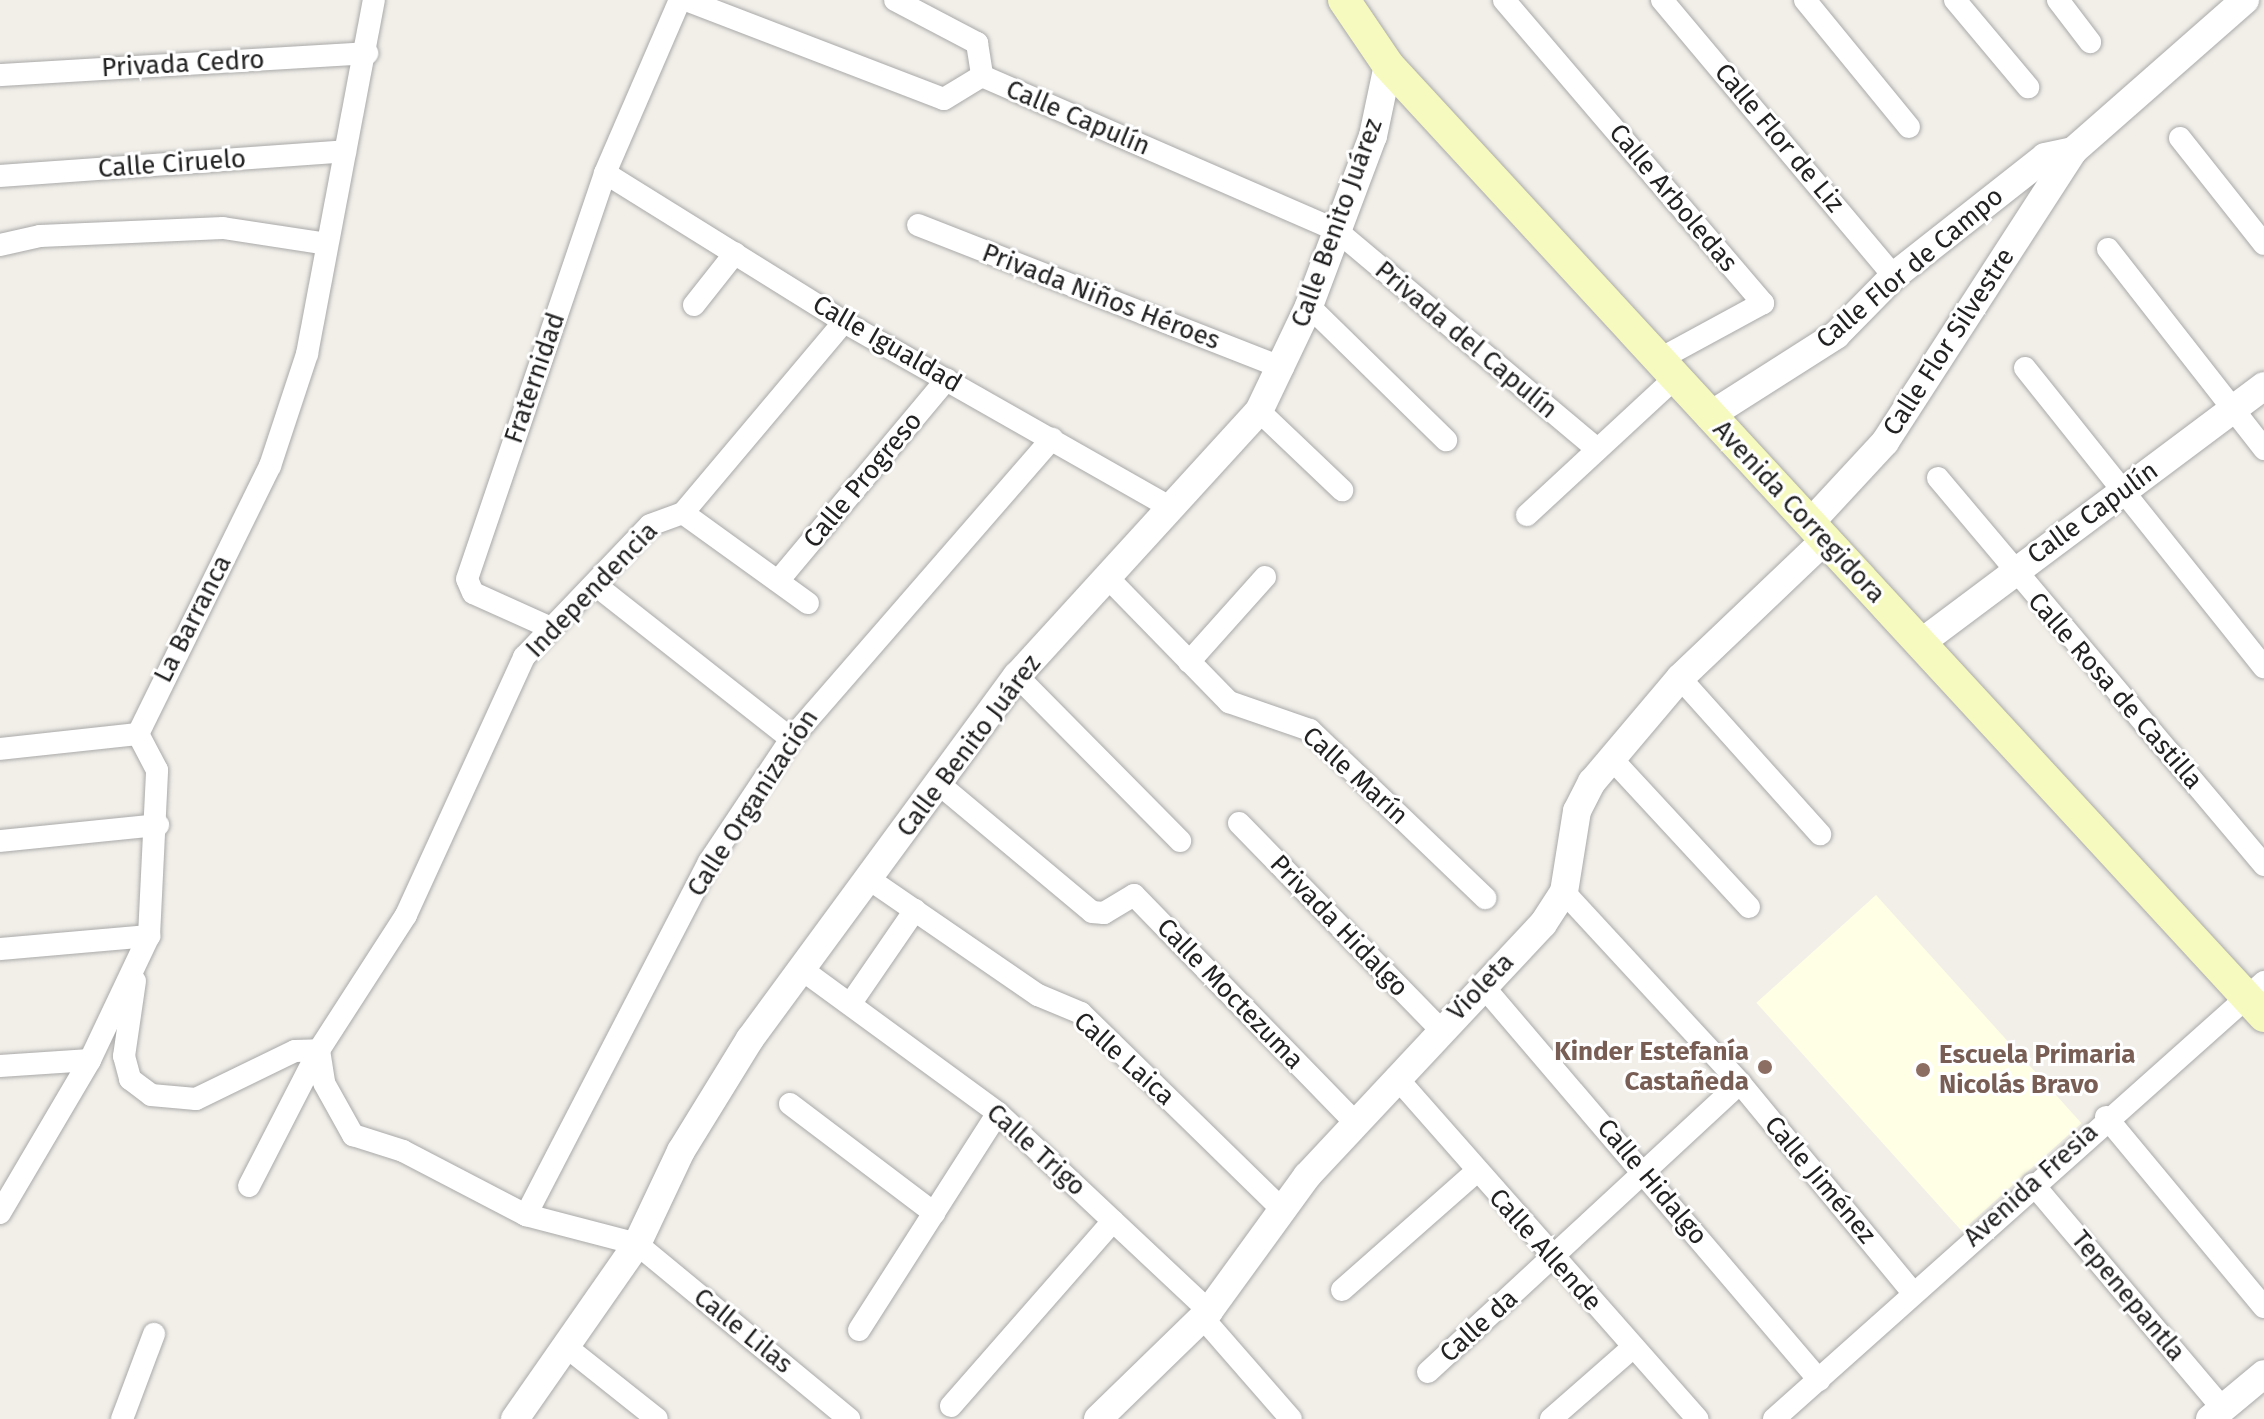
<!DOCTYPE html>
<meta charset="utf-8">
<style>
body{margin:0}
#map{position:relative;width:2264px;height:1419px;overflow:hidden;background:#f2efe9;font-family:"Fira Sans",sans-serif}
div>[style]{position:absolute}
[style*='--x']{left:calc(var(--x)*1px);top:calc(var(--y)*1px);width:calc(var(--w)*1px);rotate:calc(var(--a)*1deg)}
.education>*{inset:0;background:#ffffe5;transform-origin:0 0}
.roads{filter:drop-shadow(0 0 2px #a9a9a9) drop-shadow(0 0 2px #a9a9a9)}
.minor>*{height:22px;margin:-11px;padding:0 11px;transform-origin:11px;border-radius:11px;background:#fff}
.tertiary>*{height:28px;margin:-14px;padding:0 14px;transform-origin:14px;border-radius:14px;background:#fff}
.secondary>*{height:32px;margin:-16px;padding:0 16px;transform-origin:16px;border-radius:16px;background:#f7fabf}
.dots>*{width:22px;height:22px;translate:-50% -50%;box-sizing:border-box;border:4px solid #fff;border-radius:50%}
span{translate:-50% -50%;white-space:nowrap;text-align:center;line-height:1.15;-webkit-text-stroke:6px #fff;paint-order:stroke}
.street-label{font-size:26px;color:#222}
.education-label{font-size:26px;color:#785e54;font-weight:700}
.right{translate:-100% -50%;text-align:right}
.left{translate:0 -50%;text-align:left}
</style>
<div id="map">
<div class="education">
<i style="left:1876px;top:895px;width:307px;height:161px;rotate:48deg"></i>
</div>
<div class="roads">
<div class="minor">
<i style="--x:686;--y:0;--w:276;--a:21"></i>
<i style="--x:944;--y:99;--w:44;--a:-31.2"></i>
<i style="--x:895;--y:0;--w:93;--a:27.7"></i>
<i style="--x:977;--y:43;--w:33;--a:81"></i>
<i style="--x:1504;--y:0;--w:399;--a:49.5"></i>
<i style="--x:1763;--y:303;--w:122;--a:151.5"></i>
<i style="--x:1662;--y:0;--w:361;--a:50"></i>
<i style="--x:1805;--y:0;--w:164;--a:50.7"></i>
<i style="--x:1955;--y:0;--w:114;--a:50"></i>
<i style="--x:2058;--y:0;--w:53;--a:52.7"></i>
<i style="--x:0;--y:75;--w:368;--a:-3.4"></i>
<i style="--x:982;--y:76;--w:386;--a:23.5"></i>
<i style="--x:1336;--y:230;--w:341;--a:40"></i>
<i style="--x:2180;--y:138;--w:135;--a:51.6"></i>
<i style="--x:605;--y:173;--w:282;--a:31.9"></i>
<i style="--x:844;--y:322;--w:378;--a:29.6"></i>
<i style="--x:0;--y:176;--w:346;--a:-4.1"></i>
<i style="--x:918;--y:225;--w:392;--a:21.4"></i>
<i style="--x:0;--y:245;--w:41;--a:-12.7"></i>
<i style="--x:40;--y:236;--w:183;--a:-2.5"></i>
<i style="--x:223;--y:228;--w:105;--a:8.7"></i>
<i style="--x:2108;--y:249;--w:254;--a:52"></i>
<i style="--x:694;--y:305;--w:66;--a:-51.7"></i>
<i style="--x:1309;--y:306;--w:192;--a:44.4"></i>
<i style="--x:2025;--y:368;--w:383;--a:51.4"></i>
<i style="--x:1259;--y:411;--w:115;--a:43.6"></i>
<i style="--x:1938;--y:478;--w:506;--a:49.89"></i>
<i style="--x:683;--y:513;--w:250;--a:-49.9"></i>
<i style="--x:683;--y:513;--w:154;--a:35.8"></i>
<i style="--x:1527;--y:515;--w:199;--a:-42.8"></i>
<i style="--x:1109;--y:579;--w:172;--a:45.7"></i>
<i style="--x:1229;--y:702;--w:86;--a:19.1"></i>
<i style="--x:1310;--y:730;--w:243;--a:43.8"></i>
<i style="--x:778;--y:581;--w:263;--a:-50.1"></i>
<i style="--x:598;--y:587;--w:246;--a:38.2"></i>
<i style="--x:551;--y:628;--w:85;--a:-155.8"></i>
<i style="--x:473;--y:593;--w:15;--a:-113"></i>
<i style="--x:467;--y:579;--w:429;--a:-71.2"></i>
<i style="--x:605;--y:173;--w:189;--a:-66.6"></i>
<i style="--x:1189;--y:662;--w:114;--a:-48.2"></i>
<i style="--x:1017;--y:676;--w:232;--a:45.3"></i>
<i style="--x:1680;--y:678;--w:210;--a:48.1"></i>
<i style="--x:0;--y:749;--w:139;--a:-6.2"></i>
<i style="--x:1611;--y:758;--w:203;--a:47.2"></i>
<i style="--x:939;--y:784;--w:199;--a:39.9"></i>
<i style="--x:1092;--y:912;--w:12;--a:5"></i>
<i style="--x:1104;--y:913;--w:35;--a:-31"></i>
<i style="--x:1134;--y:895;--w:318;--a:45.8"></i>
<i style="--x:1239;--y:823;--w:288;--a:45.7"></i>
<i style="--x:0;--y:841;--w:159;--a:-5.8"></i>
<i style="--x:869;--y:879;--w:205;--a:34.5"></i>
<i style="--x:1038;--y:995;--w:47;--a:22.7"></i>
<i style="--x:1081;--y:1013;--w:281;--a:44.3"></i>
<i style="--x:1564;--y:892;--w:260;--a:47.3"></i>
<i style="--x:1740;--y:1083;--w:271;--a:50.5"></i>
<i style="--x:0;--y:949;--w:150;--a:-5"></i>
<i style="--x:804;--y:971;--w:240;--a:36.2"></i>
<i style="--x:998;--y:1113;--w:289;--a:43.2"></i>
<i style="--x:135;--y:981;--w:76;--a:98.3"></i>
<i style="--x:124;--y:1056;--w:24;--a:75"></i>
<i style="--x:130;--y:1079;--w:26;--a:37"></i>
<i style="--x:151;--y:1095;--w:45;--a:5.1"></i>
<i style="--x:196;--y:1099;--w:110;--a:-25.9"></i>
<i style="--x:295;--y:1051;--w:24;--a:-2"></i>
<i style="--x:1483;--y:986;--w:518;--a:49.54"></i>
<i style="--x:851;--y:1003;--w:113;--a:-55.5"></i>
<i style="--x:319;--y:1050;--w:33;--a:81"></i>
<i style="--x:324;--y:1083;--w:60;--a:60.9"></i>
<i style="--x:353;--y:1135;--w:52;--a:17.7"></i>
<i style="--x:403;--y:1151;--w:139;--a:27.5"></i>
<i style="--x:526;--y:1215;--w:115;--a:14.6"></i>
<i style="--x:637;--y:1244;--w:275;--a:39.5"></i>
<i style="--x:0;--y:1066;--w:90;--a:-3.8"></i>
<i style="--x:1396;--y:1077;--w:456;--a:48.6"></i>
<i style="--x:790;--y:1104;--w:181;--a:37.1"></i>
<i style="--x:2106;--y:1117;--w:247;--a:50.3"></i>
<i style="--x:2033;--y:1184;--w:294;--a:49.8"></i>
<i style="--x:249;--y:1186;--w:153;--a:-62.8"></i>
<i style="--x:319;--y:1050;--w:161;--a:-57.2"></i>
<i style="--x:406;--y:915;--w:284;--a:-65.4"></i>
<i style="--x:524;--y:657;--w:182;--a:-46.3"></i>
<i style="--x:650;--y:525;--w:35;--a:-20"></i>
<i style="--x:0;--y:1213;--w:178;--a:-59.5"></i>
<i style="--x:90;--y:1060;--w:137;--a:-64.6"></i>
<i style="--x:149;--y:936;--w:166;--a:-87.2"></i>
<i style="--x:157;--y:770;--w:41;--a:-117.8"></i>
<i style="--x:138;--y:734;--w:299;--a:-63.8"></i>
<i style="--x:270;--y:466;--w:118;--a:-71.7"></i>
<i style="--x:307;--y:354;--w:360;--a:-79.3"></i>
<i style="--x:526;--y:1215;--w:398;--a:-62.6"></i>
<i style="--x:709;--y:862;--w:148;--a:-56.3"></i>
<i style="--x:791;--y:739;--w:398;--a:-49"></i>
<i style="--x:1342;--y:1290;--w:179;--a:-41.4"></i>
<i style="--x:1202;--y:1317;--w:135;--a:48.9"></i>
<i style="--x:859;--y:1330;--w:258;--a:-57.4"></i>
<i style="--x:569;--y:1349;--w:112;--a:38.5"></i>
<i style="--x:1428;--y:1372;--w:425;--a:-42.8"></i>
<i style="--x:951;--y:1406;--w:246;--a:-48.8"></i>
<i style="--x:122;--y:1419;--w:91;--a:-69.4"></i>
<i style="--x:1551;--y:1419;--w:108;--a:-41.2"></i>
<i style="--x:1774;--y:1419;--w:657;--a:-41.73"></i>
</div>
<div class="tertiary">
<i style="--x:1709;--y:416;--w:151;--a:-32.5"></i>
<i style="--x:1836;--y:335;--w:83;--a:-45.5"></i>
<i style="--x:1894;--y:276;--w:192;--a:-38.2"></i>
<i style="--x:2045;--y:157;--w:29;--a:-12"></i>
<i style="--x:1811;--y:522;--w:109;--a:-47.2"></i>
<i style="--x:1885;--y:442;--w:346;--a:-57.1"></i>
<i style="--x:2073;--y:151;--w:229;--a:-41.3"></i>
<i style="--x:1922;--y:642;--w:427;--a:-36.8"></i>
<i style="--x:515;--y:1419;--w:213;--a:-55.1"></i>
<i style="--x:637;--y:1244;--w:103;--a:-64.7"></i>
<i style="--x:681;--y:1151;--w:132;--a:-58.4"></i>
<i style="--x:750;--y:1039;--w:451;--a:-53.7"></i>
<i style="--x:1017;--y:676;--w:359;--a:-47.6"></i>
<i style="--x:1259;--y:411;--w:116;--a:-64.5"></i>
<i style="--x:1309;--y:306;--w:182;--a:-69.4"></i>
<i style="--x:1373;--y:136;--w:73;--a:-78.1"></i>
<i style="--x:1098;--y:1419;--w:155;--a:-44.2"></i>
<i style="--x:1209;--y:1311;--w:167;--a:-54"></i>
<i style="--x:1307;--y:1176;--w:345;--a:-46.9"></i>
<i style="--x:1543;--y:924;--w:38;--a:-57"></i>
<i style="--x:1564;--y:892;--w:82;--a:-80.9"></i>
<i style="--x:1577;--y:811;--w:33;--a:-63"></i>
<i style="--x:1592;--y:782;--w:136;--a:-49.8"></i>
<i style="--x:1680;--y:678;--w:202;--a:-43.6"></i>
<i style="--x:2210;--y:1419;--w:70;--a:-39.8"></i>
</div>
<div class="secondary">
<i style="--x:1344;--y:0;--w:78;--a:55.9"></i>
<i style="--x:1388;--y:65;--w:1293;--a:47.35"></i>
</div>
</div>
<div class="dots">
<i style="left:1765px;top:1067px;background:#8d6e63"></i>
<i style="left:1923px;top:1070px;background:#8d6e63"></i>
</div>
<div class="street-label">
<span style="left:183px;top:64px;rotate:-3deg">Privada Cedro</span>
<span style="left:1078px;top:118px;rotate:23deg">Calle Capulín</span>
<span style="left:1779px;top:138px;rotate:50deg">Calle Flor de Liz</span>
<span style="left:172px;top:164px;rotate:-4deg">Calle Ciruelo</span>
<span style="left:1673px;top:198px;rotate:50deg">Calle Arboledas</span>
<span style="left:1337px;top:223px;rotate:-70deg">Calle Benito Juárez</span>
<span style="left:1910px;top:268px;rotate:-40deg">Calle Flor de Campo</span>
<span style="left:1101px;top:297px;rotate:21deg">Privada Niños Héroes</span>
<span style="left:1466px;top:340px;rotate:40deg">Privada del Capulín</span>
<span style="left:1949px;top:342px;rotate:-57deg">Calle Flor Silvestre</span>
<span style="left:887px;top:344px;rotate:30deg">Calle Igualdad</span>
<span style="left:535px;top:378px;rotate:-71deg">Fraternidad</span>
<span style="left:863px;top:480px;rotate:-50deg">Calle Progreso</span>
<span style="left:1799px;top:512px;rotate:47deg">Avenida Corregidora</span>
<span style="left:2093px;top:513px;rotate:-36deg">Calle Capulín</span>
<span style="left:592px;top:590px;rotate:-46deg">Independencia</span>
<span style="left:193px;top:619px;rotate:-63deg">La Barranca</span>
<span style="left:2115px;top:691px;rotate:49deg">Calle Rosa de Castilla</span>
<span style="left:969px;top:746px;rotate:-53deg">Calle Benito Juárez</span>
<span style="left:1355px;top:776px;rotate:42deg">Calle Marín</span>
<span style="left:753px;top:803px;rotate:-57deg">Calle Organización</span>
<span style="left:1339px;top:926px;rotate:46deg">Privada Hidalgo</span>
<span style="left:1481px;top:987px;rotate:-46deg">Violeta</span>
<span style="left:1230px;top:994px;rotate:46deg">Calle Moctezuma</span>
<span style="left:1124px;top:1059px;rotate:42deg">Calle Laica</span>
<span style="left:1036px;top:1150px;rotate:42deg">Calle Trigo</span>
<span style="left:1820px;top:1180px;rotate:50deg">Calle Jiménez</span>
<span style="left:1652px;top:1182px;rotate:50deg">Calle Hidalgo</span>
<span style="left:2031px;top:1185px;rotate:-42deg">Avenida Fresia</span>
<span style="left:1545px;top:1250px;rotate:48deg">Calle Allende</span>
<span style="left:2128px;top:1296px;rotate:50deg">Tepenepantla</span>
<span style="left:1479px;top:1326px;rotate:-42deg">Calle da</span>
<span style="left:743px;top:1331px;rotate:39deg">Calle Lilas</span>
</div>
<div class="education-label">
<span class="right" style="left:1749px;top:1067px">Kinder Estefanía<br>Castañeda</span>
<span class="left" style="left:1939px;top:1070px">Escuela Primaria<br>Nicolás Bravo</span>
</div>
</div>
